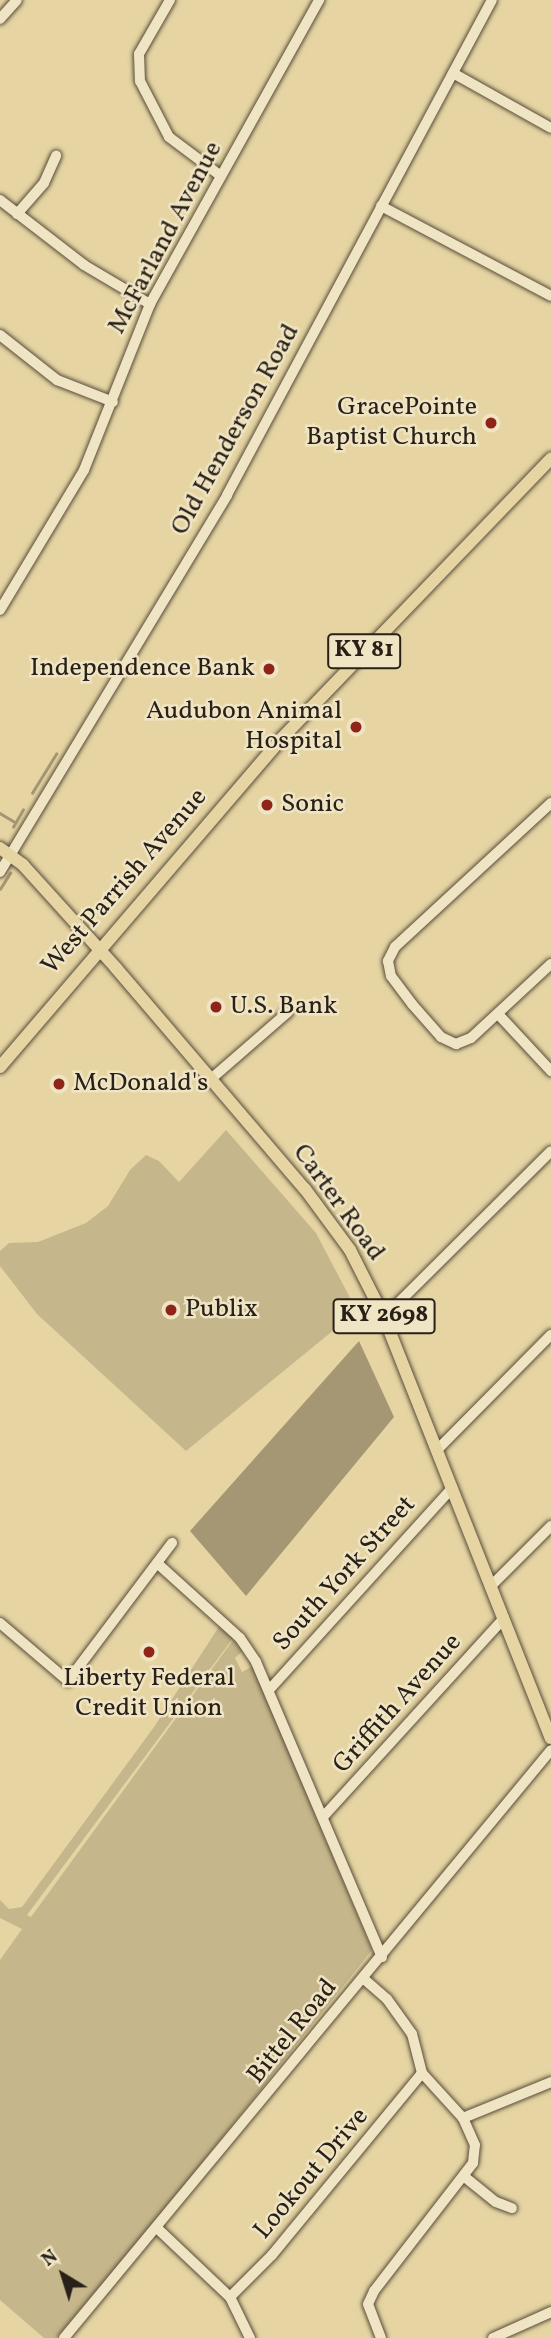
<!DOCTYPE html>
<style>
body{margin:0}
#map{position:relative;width:551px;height:2338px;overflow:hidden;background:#e6d5a3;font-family:Vollkorn,serif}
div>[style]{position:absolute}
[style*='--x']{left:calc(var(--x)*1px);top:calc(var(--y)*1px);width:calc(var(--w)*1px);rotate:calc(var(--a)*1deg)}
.green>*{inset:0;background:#c6b68b}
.water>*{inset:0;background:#a69774}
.stream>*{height:2.5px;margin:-1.25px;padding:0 1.25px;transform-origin:1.25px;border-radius:1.25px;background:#a69774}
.roads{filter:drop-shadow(0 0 2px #584d3b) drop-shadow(0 0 2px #584d3b)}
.minor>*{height:10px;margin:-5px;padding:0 5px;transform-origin:5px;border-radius:5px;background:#efe4c3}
.major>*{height:12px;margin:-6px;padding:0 6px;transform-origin:6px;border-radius:6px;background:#e6d5a3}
.dots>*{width:19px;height:19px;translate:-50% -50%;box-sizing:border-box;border:4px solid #efe4c3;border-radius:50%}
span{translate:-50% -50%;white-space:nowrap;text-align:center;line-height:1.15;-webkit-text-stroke:5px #efe4c3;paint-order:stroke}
.shield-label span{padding:2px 5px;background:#efe4c3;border:2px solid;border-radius:5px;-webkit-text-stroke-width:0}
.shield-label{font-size:24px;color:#292018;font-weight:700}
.street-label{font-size:26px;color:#292018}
.poi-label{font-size:26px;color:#292018}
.right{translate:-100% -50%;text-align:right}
.left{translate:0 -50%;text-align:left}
.north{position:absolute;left:28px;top:2240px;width:70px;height:70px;-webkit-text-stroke:5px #efe4c3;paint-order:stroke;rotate:322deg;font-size:19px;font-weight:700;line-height:28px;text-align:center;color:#292018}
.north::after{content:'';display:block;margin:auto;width:24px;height:32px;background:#292018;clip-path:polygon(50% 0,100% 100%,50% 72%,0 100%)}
</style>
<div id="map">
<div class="green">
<i style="clip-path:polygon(226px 1130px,316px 1233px,357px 1311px,186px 1451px,37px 1314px,0 1266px,0 1251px,9px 1243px,38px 1242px,86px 1223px,108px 1206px,130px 1170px,146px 1155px,159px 1161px,179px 1182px)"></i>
<i style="clip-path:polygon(220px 1625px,234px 1637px,27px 1915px,31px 1917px,233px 1640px,243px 1651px,235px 1658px,242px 1672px,253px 1666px,372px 1950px,139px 2242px,56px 2338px,44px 2338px,0 2300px,0 1960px,22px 1929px,0 1918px,0 1900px,9px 1909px,22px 1907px,154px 1727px)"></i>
</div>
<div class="water">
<i style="clip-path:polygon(359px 1341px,394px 1417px,246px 1596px,190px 1531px)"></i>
</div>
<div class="stream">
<i style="--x:32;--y:793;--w:46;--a:-58.4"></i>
<i style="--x:0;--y:813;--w:17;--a:31"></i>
<i style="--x:13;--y:827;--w:20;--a:-60"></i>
<i style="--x:0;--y:889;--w:19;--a:-58"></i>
</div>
<div class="roads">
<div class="minor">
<i style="--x:170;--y:0;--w:62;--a:119.9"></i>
<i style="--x:139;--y:54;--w:27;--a:88"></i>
<i style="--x:140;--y:81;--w:63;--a:62.6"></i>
<i style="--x:169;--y:137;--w:65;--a:36.9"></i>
<i style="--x:0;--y:19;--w:25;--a:-48"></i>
<i style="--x:453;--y:73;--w:112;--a:29.3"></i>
<i style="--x:0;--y:200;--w:106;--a:37.7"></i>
<i style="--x:84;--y:265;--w:77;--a:30.6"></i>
<i style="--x:381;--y:206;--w:192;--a:27.9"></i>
<i style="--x:17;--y:214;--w:41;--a:-48.9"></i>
<i style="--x:44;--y:183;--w:30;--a:-66"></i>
<i style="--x:0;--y:335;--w:73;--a:38.3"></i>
<i style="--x:57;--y:380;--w:60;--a:21.4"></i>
<i style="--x:0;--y:610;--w:163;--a:-59"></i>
<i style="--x:84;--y:470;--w:179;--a:-68.3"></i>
<i style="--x:150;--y:304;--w:348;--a:-60.9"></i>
<i style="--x:551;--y:803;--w:212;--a:137.3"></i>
<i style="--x:395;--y:947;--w:16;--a:117"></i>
<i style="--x:388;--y:961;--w:15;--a:79"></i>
<i style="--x:391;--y:976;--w:35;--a:53"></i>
<i style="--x:412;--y:1004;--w:44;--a:48.7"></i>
<i style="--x:441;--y:1037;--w:17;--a:25"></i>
<i style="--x:456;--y:1044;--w:16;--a:-22"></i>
<i style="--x:471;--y:1038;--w:109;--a:-42.8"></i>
<i style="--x:0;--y:872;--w:440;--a:-58.9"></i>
<i style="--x:227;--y:495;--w:561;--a:-61.84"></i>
<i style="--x:498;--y:1014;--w:78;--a:47.1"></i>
<i style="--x:211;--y:1079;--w:102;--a:-41"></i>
<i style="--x:384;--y:1317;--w:235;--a:-44.8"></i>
<i style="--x:437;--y:1450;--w:162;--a:-45.3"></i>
<i style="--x:157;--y:1563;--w:112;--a:42.1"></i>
<i style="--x:240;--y:1638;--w:29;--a:56"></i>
<i style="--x:256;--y:1662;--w:321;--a:66.9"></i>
<i style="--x:491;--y:1586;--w:85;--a:-45"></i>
<i style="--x:0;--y:1623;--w:89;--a:40.5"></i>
<i style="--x:68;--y:1681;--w:173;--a:-53"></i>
<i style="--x:269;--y:1690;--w:273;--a:-47.8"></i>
<i style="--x:323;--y:1817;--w:269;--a:-47.7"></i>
<i style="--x:364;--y:1979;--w:30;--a:41"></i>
<i style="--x:387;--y:1999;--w:43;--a:54.5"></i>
<i style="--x:412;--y:2034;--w:40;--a:75.6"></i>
<i style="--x:422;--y:2073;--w:61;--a:47.7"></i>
<i style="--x:463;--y:2118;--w:95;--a:-22.2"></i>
<i style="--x:466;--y:2178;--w:38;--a:39"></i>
<i style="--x:496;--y:2202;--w:17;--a:21"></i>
<i style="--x:158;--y:2229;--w:99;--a:43.4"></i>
<i style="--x:230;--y:2297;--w:46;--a:64"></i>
<i style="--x:230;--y:2297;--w:59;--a:-45"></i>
<i style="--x:272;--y:2255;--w:236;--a:-50.5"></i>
<i style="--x:64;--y:2338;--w:763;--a:-50.37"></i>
<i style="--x:381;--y:2338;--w:36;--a:-111"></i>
<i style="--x:368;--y:2304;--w:14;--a:-65"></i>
<i style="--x:374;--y:2291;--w:162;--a:-52.3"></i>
<i style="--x:473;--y:2163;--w:18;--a:-84"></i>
<i style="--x:475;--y:2145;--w:30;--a:-114"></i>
<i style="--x:493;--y:2338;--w:64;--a:-24.1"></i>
</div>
<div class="major">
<i style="--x:0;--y:848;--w:29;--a:36"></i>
<i style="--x:23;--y:865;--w:139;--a:47.9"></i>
<i style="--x:116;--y:968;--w:291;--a:49.5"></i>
<i style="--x:305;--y:1189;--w:76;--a:53.6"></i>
<i style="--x:350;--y:1250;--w:75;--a:63.1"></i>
<i style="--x:384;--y:1317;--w:453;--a:68.4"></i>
<i style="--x:0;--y:1067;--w:433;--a:-49.4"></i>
<i style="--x:282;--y:738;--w:388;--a:-46.1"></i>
</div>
</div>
<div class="dots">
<i style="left:491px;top:423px;background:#8f2418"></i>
<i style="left:269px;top:669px;background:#8f2418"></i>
<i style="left:356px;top:727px;background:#8f2418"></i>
<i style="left:267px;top:805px;background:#8f2418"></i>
<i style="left:216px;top:1007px;background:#8f2418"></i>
<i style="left:59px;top:1084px;background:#8f2418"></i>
<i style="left:171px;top:1310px;background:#8f2418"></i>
<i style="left:149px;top:1652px;background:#8f2418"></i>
</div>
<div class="shield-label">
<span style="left:364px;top:651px">KY 81</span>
<span style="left:384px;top:1316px">KY 2698</span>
</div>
<div class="street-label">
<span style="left:166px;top:238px;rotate:-62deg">McFarland Avenue</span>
<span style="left:236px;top:430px;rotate:-61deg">Old Henderson Road</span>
<span style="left:125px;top:882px;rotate:-49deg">West Parrish Avenue</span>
<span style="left:338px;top:1203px;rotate:54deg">Carter Road</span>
<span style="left:345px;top:1574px;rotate:-48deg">South York Street</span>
<span style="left:398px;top:1704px;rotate:-48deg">Griffith Avenue</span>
<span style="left:293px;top:2032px;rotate:-51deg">Bittel Road</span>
<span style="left:312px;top:2174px;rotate:-50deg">Lookout Drive</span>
</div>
<div class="poi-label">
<span class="right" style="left:477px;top:423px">GracePointe<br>Baptist Church</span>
<span class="right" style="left:255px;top:669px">Independence Bank</span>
<span class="right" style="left:342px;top:727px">Audubon Animal<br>Hospital</span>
<span class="left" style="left:281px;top:805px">Sonic</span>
<span class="left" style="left:230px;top:1007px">U.S. Bank</span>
<span class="left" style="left:73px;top:1084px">McDonald's</span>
<span class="left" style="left:185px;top:1310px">Publix</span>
<span style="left:149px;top:1694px">Liberty Federal<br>Credit Union</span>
</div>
<div class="north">N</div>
</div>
